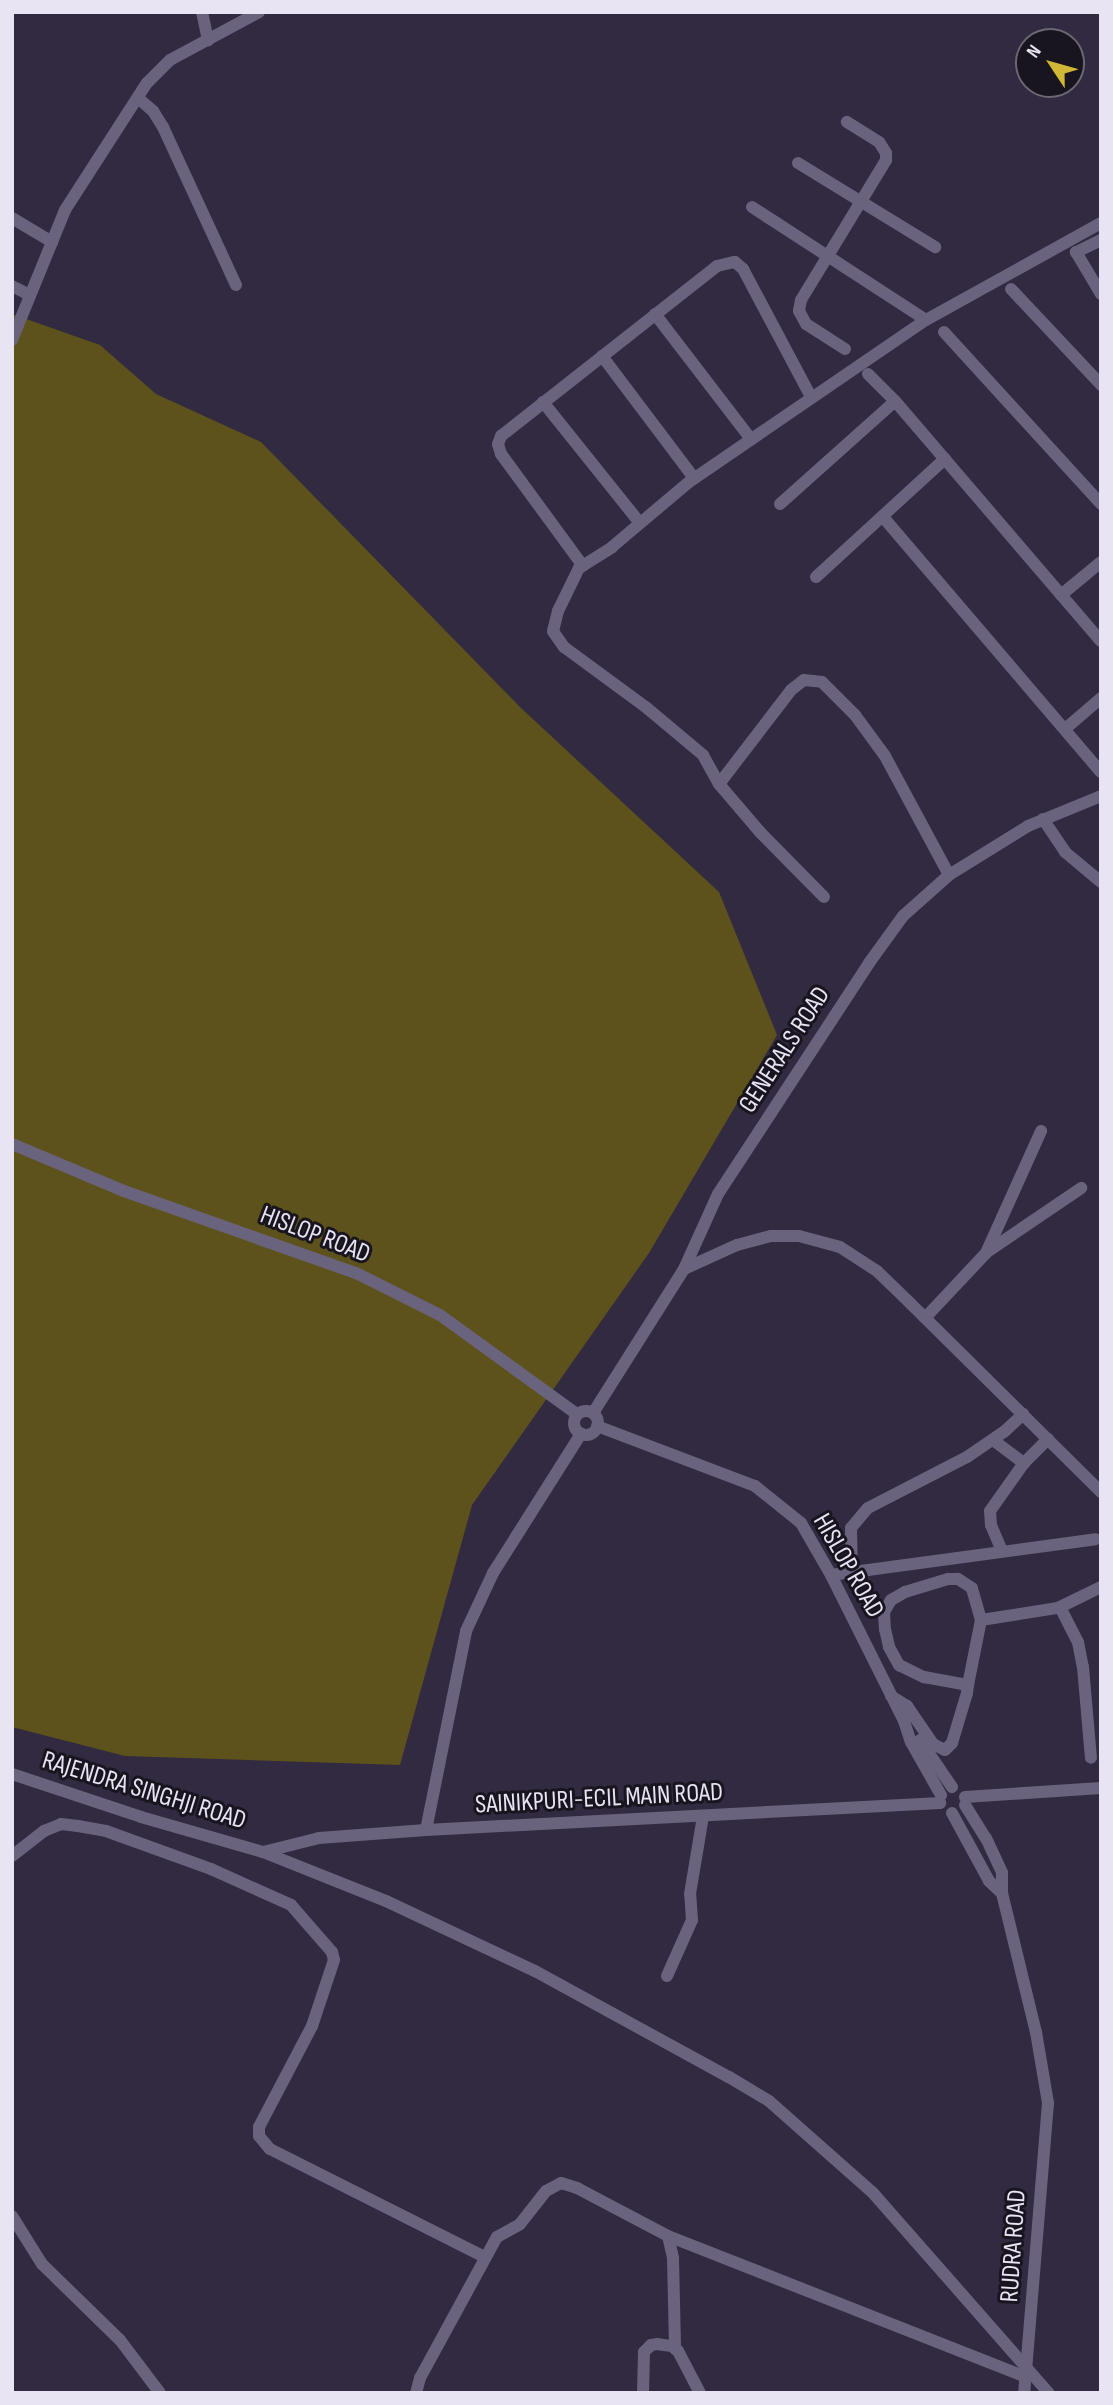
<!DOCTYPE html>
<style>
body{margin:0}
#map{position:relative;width:1113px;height:2405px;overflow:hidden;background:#312a41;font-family:"Sofia Sans Condensed",sans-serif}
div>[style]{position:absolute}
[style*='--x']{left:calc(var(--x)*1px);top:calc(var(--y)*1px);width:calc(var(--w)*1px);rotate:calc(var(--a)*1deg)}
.green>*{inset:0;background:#5d521b}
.minor>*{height:12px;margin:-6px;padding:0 6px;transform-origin:6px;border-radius:6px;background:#6a637d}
.minor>.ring{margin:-6px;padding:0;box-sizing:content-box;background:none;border:12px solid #6a637d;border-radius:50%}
span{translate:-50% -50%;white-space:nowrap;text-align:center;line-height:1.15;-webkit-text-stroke:6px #18151f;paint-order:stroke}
.street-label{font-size:26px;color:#e8e4f3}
.frame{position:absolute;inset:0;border:14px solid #e8e4f3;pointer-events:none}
.north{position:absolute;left:1015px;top:28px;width:70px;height:70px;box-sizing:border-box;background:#18151f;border:2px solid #6b6874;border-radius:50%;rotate:306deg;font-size:19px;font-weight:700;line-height:28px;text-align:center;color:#e8e4f3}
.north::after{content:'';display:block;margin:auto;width:24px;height:32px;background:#d0b736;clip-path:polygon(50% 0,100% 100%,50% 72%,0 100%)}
</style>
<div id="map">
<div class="green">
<i style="clip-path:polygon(12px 314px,100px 345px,156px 394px,261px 442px,521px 708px,719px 892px,777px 1035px,649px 1253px,472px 1505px,400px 1765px,125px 1756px,12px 1727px)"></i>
</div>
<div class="minor">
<i style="--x:202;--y:12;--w:29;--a:78"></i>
<i style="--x:138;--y:98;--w:20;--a:41"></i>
<i style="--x:153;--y:111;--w:19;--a:58"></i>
<i style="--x:163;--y:127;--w:174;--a:65.2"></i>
<i style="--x:798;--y:163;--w:161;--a:31.5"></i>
<i style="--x:752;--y:207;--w:207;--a:33"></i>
<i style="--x:12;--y:218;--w:47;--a:31"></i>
<i style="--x:1101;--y:240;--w:28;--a:154"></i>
<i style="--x:1076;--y:252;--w:49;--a:59.2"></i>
<i style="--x:12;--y:286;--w:20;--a:27"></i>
<i style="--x:1011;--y:289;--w:132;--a:46.8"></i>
<i style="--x:655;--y:314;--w:158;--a:52.5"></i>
<i style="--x:944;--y:332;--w:233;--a:47.6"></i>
<i style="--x:12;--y:340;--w:140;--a:-67.8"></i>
<i style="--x:65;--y:210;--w:151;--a:-57.2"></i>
<i style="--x:147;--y:83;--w:33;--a:-45"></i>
<i style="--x:170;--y:60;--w:101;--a:-28.3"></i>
<i style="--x:845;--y:349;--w:46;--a:-147.3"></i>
<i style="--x:806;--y:324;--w:15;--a:-118"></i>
<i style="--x:799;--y:311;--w:11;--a:-80"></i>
<i style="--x:801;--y:300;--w:164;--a:-58.7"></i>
<i style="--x:886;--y:160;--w:7;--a:-90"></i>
<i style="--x:886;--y:153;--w:13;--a:-122"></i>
<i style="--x:879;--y:142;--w:38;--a:-148"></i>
<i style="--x:602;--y:356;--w:153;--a:53"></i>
<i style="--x:868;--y:374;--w:38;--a:45"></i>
<i style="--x:895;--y:401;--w:316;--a:49.4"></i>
<i style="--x:543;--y:402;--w:155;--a:51.3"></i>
<i style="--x:780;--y:504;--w:154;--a:-41.8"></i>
<i style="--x:883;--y:517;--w:335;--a:49.5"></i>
<i style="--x:583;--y:566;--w:139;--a:-126.2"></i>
<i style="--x:501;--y:454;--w:10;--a:-107"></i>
<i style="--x:498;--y:444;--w:9;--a:-69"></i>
<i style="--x:501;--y:436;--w:275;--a:-38.2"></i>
<i style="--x:717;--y:266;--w:18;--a:-13"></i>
<i style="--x:735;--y:262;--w:11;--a:41"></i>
<i style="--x:743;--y:269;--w:145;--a:62"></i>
<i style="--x:816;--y:577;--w:175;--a:-42.5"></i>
<i style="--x:1061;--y:595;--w:52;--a:-39.5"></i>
<i style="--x:1065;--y:729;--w:48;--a:-40.7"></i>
<i style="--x:719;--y:784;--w:118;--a:-52.5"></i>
<i style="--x:791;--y:690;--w:16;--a:-38"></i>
<i style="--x:804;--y:680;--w:18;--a:6"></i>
<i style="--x:822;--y:682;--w:47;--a:45"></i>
<i style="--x:855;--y:715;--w:51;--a:53.8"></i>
<i style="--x:885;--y:756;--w:135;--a:61.7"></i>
<i style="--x:1043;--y:819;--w:40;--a:56"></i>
<i style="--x:1065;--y:852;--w:47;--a:39.8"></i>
<i style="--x:824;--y:897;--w:91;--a:-134.6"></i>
<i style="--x:760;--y:832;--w:63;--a:-130.5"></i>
<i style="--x:719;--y:784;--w:33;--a:-119"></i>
<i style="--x:703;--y:755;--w:73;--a:-140"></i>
<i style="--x:647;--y:708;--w:103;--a:-143.7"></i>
<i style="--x:564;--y:647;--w:19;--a:-125"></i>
<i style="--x:553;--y:631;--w:21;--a:-76"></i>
<i style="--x:558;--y:611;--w:48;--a:-64"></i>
<i style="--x:579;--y:568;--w:39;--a:-32"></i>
<i style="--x:612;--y:547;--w:101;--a:-40.2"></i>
<i style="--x:689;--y:482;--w:287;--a:-34.4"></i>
<i style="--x:926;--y:320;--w:200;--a:-29"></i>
<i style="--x:12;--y:1144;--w:121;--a:22.8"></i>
<i style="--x:124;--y:1191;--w:246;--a:19.5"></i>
<i style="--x:356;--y:1273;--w:94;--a:26.6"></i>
<i style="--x:440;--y:1315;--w:169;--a:35.9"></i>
<i style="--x:987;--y:1252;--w:114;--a:-34.2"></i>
<i style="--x:684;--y:1269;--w:58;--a:-24.4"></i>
<i style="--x:737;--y:1245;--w:35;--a:-15"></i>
<i style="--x:771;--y:1236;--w:28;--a:0"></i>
<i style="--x:799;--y:1236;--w:42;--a:15"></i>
<i style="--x:840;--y:1247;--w:44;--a:33"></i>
<i style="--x:877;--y:1271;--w:46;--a:44.1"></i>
<i style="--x:910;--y:1303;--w:269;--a:44.7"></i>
<i style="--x:925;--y:1318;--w:89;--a:-46.8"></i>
<i style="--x:986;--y:1253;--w:134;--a:-65.7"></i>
<i class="ring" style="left:574px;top:1411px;width:12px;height:12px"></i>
<i style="--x:593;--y:1413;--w:170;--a:-57.7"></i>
<i style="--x:684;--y:1269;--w:82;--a:-65.6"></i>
<i style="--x:718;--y:1194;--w:276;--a:-56.8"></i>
<i style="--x:869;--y:963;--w:58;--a:-54.1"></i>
<i style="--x:903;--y:916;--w:62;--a:-41.7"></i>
<i style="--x:949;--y:875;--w:93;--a:-31.8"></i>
<i style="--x:1028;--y:826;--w:79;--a:-22.3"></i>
<i style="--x:597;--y:1426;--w:169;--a:20.8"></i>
<i style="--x:755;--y:1486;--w:59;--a:38.8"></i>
<i style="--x:801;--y:1523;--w:60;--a:60"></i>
<i style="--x:831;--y:1575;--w:163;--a:63.4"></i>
<i style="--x:904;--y:1721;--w:22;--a:72"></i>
<i style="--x:911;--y:1742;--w:61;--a:60.5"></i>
<i style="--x:993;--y:1440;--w:39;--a:37"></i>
<i style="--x:1002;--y:1551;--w:28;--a:-113"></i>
<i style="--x:991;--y:1525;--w:14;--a:-94"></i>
<i style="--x:990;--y:1511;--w:59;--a:-54.7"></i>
<i style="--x:1024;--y:1463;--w:34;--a:-45"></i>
<i style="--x:852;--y:1572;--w:44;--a:-91.3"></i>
<i style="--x:851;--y:1528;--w:26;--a:-50"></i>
<i style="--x:868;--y:1508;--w:111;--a:-27.3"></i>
<i style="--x:967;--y:1457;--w:46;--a:-34.4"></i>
<i style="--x:1005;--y:1431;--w:25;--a:-43"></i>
<i style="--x:831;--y:1575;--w:267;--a:-7.7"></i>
<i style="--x:1060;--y:1607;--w:39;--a:63"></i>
<i style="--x:1078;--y:1642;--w:25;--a:79"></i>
<i style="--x:1083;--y:1667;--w:91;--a:85"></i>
<i style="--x:981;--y:1620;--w:78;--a:-8.9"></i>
<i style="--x:1058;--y:1608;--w:48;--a:-26"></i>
<i style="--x:891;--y:1696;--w:19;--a:32"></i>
<i style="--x:907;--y:1706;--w:46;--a:55.6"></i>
<i style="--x:933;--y:1744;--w:13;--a:27"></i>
<i style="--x:945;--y:1750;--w:10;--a:-45"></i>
<i style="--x:952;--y:1743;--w:52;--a:-73.3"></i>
<i style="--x:967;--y:1693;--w:8;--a:-83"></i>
<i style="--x:968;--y:1685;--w:66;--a:-78.7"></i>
<i style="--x:981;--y:1620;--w:33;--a:-106"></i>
<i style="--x:972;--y:1588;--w:17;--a:-147"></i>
<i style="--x:958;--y:1579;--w:10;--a:180"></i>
<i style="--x:948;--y:1579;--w:45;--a:163.2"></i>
<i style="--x:905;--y:1592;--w:16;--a:150"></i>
<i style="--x:891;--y:1600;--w:14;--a:120"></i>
<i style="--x:884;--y:1612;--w:17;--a:87"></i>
<i style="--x:885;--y:1629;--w:18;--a:77"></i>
<i style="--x:889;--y:1647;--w:21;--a:61"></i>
<i style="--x:899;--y:1665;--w:28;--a:26"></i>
<i style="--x:924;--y:1677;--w:45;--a:10.3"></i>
<i style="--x:920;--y:1740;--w:57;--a:55.8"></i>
<i style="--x:12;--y:1774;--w:136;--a:18.4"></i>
<i style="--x:141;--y:1817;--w:127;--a:16"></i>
<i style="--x:263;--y:1852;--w:132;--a:21.7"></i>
<i style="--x:386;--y:1901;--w:165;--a:25.2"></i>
<i style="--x:535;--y:1971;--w:221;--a:28.7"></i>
<i style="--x:729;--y:2077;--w:47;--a:31"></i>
<i style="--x:769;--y:2101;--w:139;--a:41.5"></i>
<i style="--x:873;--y:2193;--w:266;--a:48.7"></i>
<i style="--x:965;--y:1797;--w:136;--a:-3.8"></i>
<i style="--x:965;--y:1805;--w:39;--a:58"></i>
<i style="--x:986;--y:1838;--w:38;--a:65"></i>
<i style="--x:1002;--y:1873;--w:20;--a:90"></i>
<i style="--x:1002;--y:1893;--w:143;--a:76.3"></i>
<i style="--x:1036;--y:2032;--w:72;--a:80.4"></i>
<i style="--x:1048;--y:2103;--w:291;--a:94.7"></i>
<i style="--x:952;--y:1813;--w:77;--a:61.4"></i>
<i style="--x:989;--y:1881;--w:18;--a:43"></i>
<i style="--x:426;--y:1830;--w:203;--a:-78.6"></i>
<i style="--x:466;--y:1631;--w:64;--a:-65"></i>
<i style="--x:493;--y:1573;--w:165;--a:-57.7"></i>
<i style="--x:263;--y:1852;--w:58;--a:-14"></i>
<i style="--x:319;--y:1838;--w:107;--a:-4.3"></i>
<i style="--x:426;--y:1830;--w:515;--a:-3.01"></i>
<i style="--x:12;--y:1856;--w:41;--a:-38"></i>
<i style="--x:44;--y:1831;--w:18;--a:-22"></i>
<i style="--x:61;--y:1824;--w:17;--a:7"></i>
<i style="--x:78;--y:1826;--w:28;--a:10"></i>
<i style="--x:106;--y:1831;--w:112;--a:19.9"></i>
<i style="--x:211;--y:1869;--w:88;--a:24.2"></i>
<i style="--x:291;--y:1905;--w:62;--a:48.9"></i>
<i style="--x:332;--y:1952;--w:8;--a:76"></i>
<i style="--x:334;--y:1960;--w:70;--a:108.4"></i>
<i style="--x:312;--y:2026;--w:114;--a:117.7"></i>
<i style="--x:259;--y:2127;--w:9;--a:90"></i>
<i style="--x:259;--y:2136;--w:17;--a:50"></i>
<i style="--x:270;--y:2149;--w:241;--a:26.7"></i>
<i style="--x:667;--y:1976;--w:61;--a:-65.9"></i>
<i style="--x:692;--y:1920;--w:26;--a:-94"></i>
<i style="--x:690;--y:1894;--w:79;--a:-80.5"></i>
<i style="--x:12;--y:2216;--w:57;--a:58"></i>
<i style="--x:42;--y:2264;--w:109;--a:44.3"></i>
<i style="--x:120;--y:2340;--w:66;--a:53"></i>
<i style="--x:668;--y:2236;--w:23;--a:77"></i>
<i style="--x:673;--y:2258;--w:91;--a:88.7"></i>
<i style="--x:416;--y:2393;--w:16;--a:-75"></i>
<i style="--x:420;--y:2378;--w:161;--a:-61.4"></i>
<i style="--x:497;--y:2237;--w:26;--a:-29"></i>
<i style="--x:520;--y:2224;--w:42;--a:-51.8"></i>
<i style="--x:546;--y:2191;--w:17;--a:-28"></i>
<i style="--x:561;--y:2183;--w:17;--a:17"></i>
<i style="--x:577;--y:2188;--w:103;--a:27.8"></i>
<i style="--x:668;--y:2236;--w:385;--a:21.5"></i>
<i style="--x:643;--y:2393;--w:41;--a:-88.6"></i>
<i style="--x:644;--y:2352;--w:10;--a:-45"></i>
<i style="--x:651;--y:2345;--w:6;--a:-9"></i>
<i style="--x:657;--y:2344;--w:15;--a:8"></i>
<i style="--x:672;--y:2346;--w:8;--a:40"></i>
<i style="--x:678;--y:2351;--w:47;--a:62.4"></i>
</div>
<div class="street-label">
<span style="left:785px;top:1050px;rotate:-57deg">GENERALS ROAD</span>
<span style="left:315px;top:1235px;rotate:21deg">HISLOP ROAD</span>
<span style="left:848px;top:1566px;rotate:60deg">HISLOP ROAD</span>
<span style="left:144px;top:1791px;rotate:17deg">RAJENDRA SINGHJI ROAD</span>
<span style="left:599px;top:1799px;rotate:-3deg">SAINIKPURI-ECIL MAIN ROAD</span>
<span style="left:1014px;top:2246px;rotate:-86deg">RUDRA ROAD</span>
</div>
<div class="frame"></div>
<div class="north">N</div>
</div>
